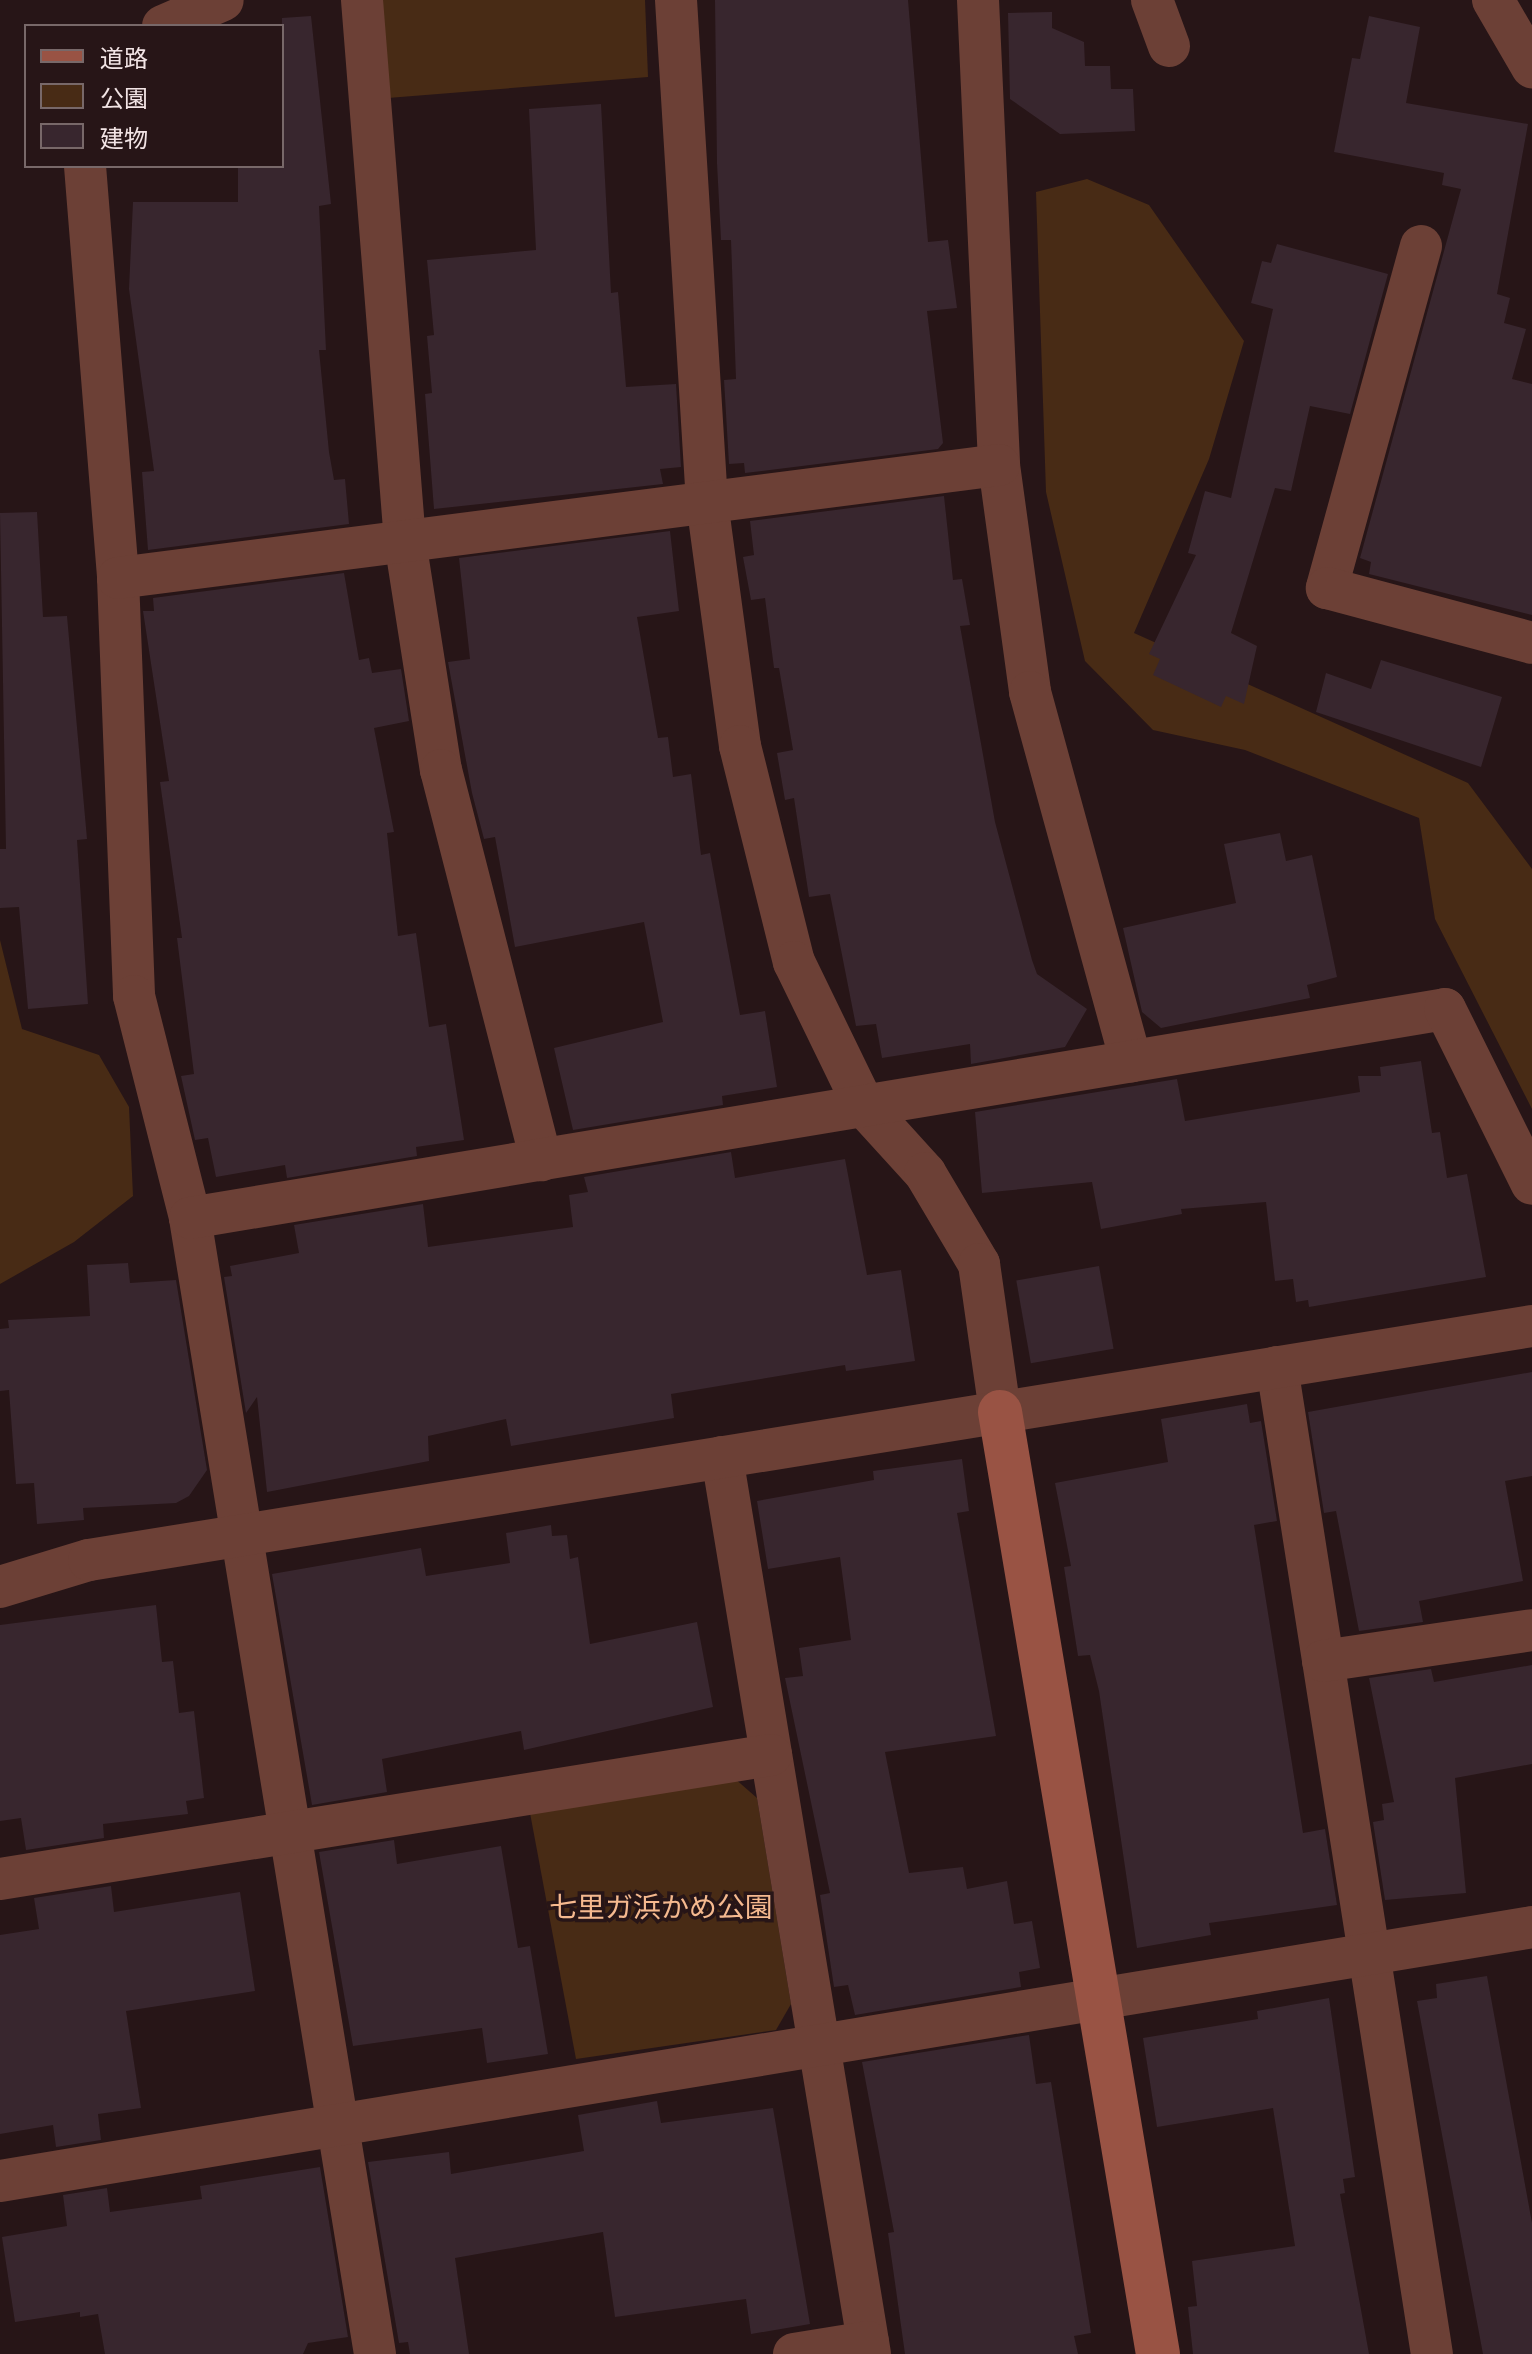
<!DOCTYPE html>
<meta charset="utf-8">
<style>
body{margin:0}
#map{position:relative;width:1532px;height:2354px;overflow:hidden;background:#271517;font-family:Karla,"Noto Sans JP",sans-serif}
div>[style]{position:absolute}
[style*='--x']{left:calc(var(--x)*1px);top:calc(var(--y)*1px);width:calc(var(--w)*1px);rotate:calc(var(--a)*1deg)}
.green>*{inset:0;background:#482b15}
.building>*{inset:0;background:#38262e;transform-origin:0 0}
.street>*{height:42px;margin:-21px;padding:0 21px;transform-origin:21px;border-radius:21px;background:#6c4036}
.secondary>*{height:44px;margin:-22px;padding:0 22px;transform-origin:22px;border-radius:22px;background:#995344}
span{translate:-50% -50%;white-space:nowrap;text-align:center;line-height:1.15;-webkit-text-stroke:7px #271517;paint-order:stroke}
.park-label{font-size:28px;color:#f5b98f}
.legend{position:absolute;left:24px;top:24px;width:260px;height:144px;box-sizing:border-box;background:#271517;border:2px solid #786869;margin:0;padding:10px 14px;list-style:none;font-size:24px;color:#f2e4e5}
.legend li{display:flex;align-items:center;gap:16px;height:40px}
.legend b{width:40px;border:2px solid #786869}
</style>
<div id="map">
<div class="green">
<i style="clip-path:polygon(378px 0,645px 0,648px 77px,388px 98px)"></i>
<i style="clip-path:polygon(1087px 179px,1149px 205px,1244px 341px,1209px 459px,1134px 633px,1468px 783px,1532px 869px,1532px 1109px,1435px 919px,1419px 818px,1245px 750px,1153px 730px,1085px 661px,1046px 492px,1036px 192px)"></i>
<i style="clip-path:polygon(0 940px,22px 1029px,99px 1055px,129px 1107px,133px 1196px,74px 1242px,0 1284px)"></i>
<i style="clip-path:polygon(733px 1777px,757px 1798px,791px 2004px,776px 2030px,576px 2059px,530px 1813px)"></i>
</div>
<div class="building">
<i style="clip-path:polygon(715px 0,908px 0,928px 242px,948px 240px,957px 308px,927px 311px,943px 443px,938px 449px,745px 473px,744px 463px,729px 464px,724px 380px,736px 379px,731px 240px,721px 240px,717px 163px)"></i>
<i style="clip-path:polygon(1052px 12px,1052px 28px,1084px 42px,1085px 66px,1110px 66px,1111px 89px,1133px 89px,1135px 131px,1060px 134px,1010px 99px,1008px 13px)"></i>
<i style="clip-path:polygon(311px 16px,331px 204px,319px 206px,326px 350px,319px 350px,329px 452px,334px 480px,345px 479px,349px 524px,148px 550px,142px 472px,154px 471px,129px 289px,133px 202px,238px 202px,238px 166px,282px 166px,282px 18px)"></i>
<i style="clip-path:polygon(1369px 16px,1420px 27px,1406px 103px,1528px 124px,1497px 294px,1510px 298px,1504px 323px,1526px 329px,1512px 379px,1532px 384px,1532px 615px,1369px 574px,1371px 562px,1360px 558px,1461px 189px,1442px 185px,1444px 173px,1334px 152px,1352px 58px,1360px 59px)"></i>
<i style="clip-path:polygon(601px 104px,611px 293px,618px 292px,626px 387px,676px 384px,681px 467px,660px 469px,663px 484px,434px 509px,425px 394px,432px 393px,427px 336px,434px 335px,427px 260px,536px 250px,529px 109px)"></i>
<i style="clip-path:polygon(1277px 244px,1388px 274px,1350px 414px,1310px 406px,1291px 491px,1275px 488px,1231px 633px,1257px 646px,1244px 704px,1226px 696px,1221px 707px,1153px 675px,1160px 659px,1149px 654px,1196px 555px,1188px 553px,1205px 491px,1231px 498px,1273px 309px,1251px 303px,1262px 261px,1271px 263px)"></i>
<i style="clip-path:polygon(944px 496px,953px 580px,962px 579px,970px 625px,960px 626px,995px 822px,1032px 960px,1037px 974px,1087px 1009px,1065px 1047px,971px 1064px,970px 1044px,882px 1058px,876px 1024px,856px 1026px,830px 894px,809px 897px,794px 798px,785px 800px,777px 753px,793px 750px,779px 668px,774px 668px,765px 598px,751px 600px,743px 557px,754px 555px,750px 521px)"></i>
<i style="clip-path:polygon(37px 512px,43px 617px,67px 616px,87px 839px,77px 840px,88px 1004px,28px 1009px,19px 907px,0 908px,0 849px,6px 849px,0 513px)"></i>
<i style="clip-path:polygon(670px 531px,679px 611px,637px 617px,658px 738px,668px 737px,673px 777px,691px 774px,701px 855px,710px 853px,740px 1015px,765px 1011px,777px 1087px,722px 1096px,723px 1105px,573px 1130px,554px 1048px,663px 1022px,644px 922px,515px 947px,495px 837px,484px 839px,472px 793px,448px 662px,470px 659px,459px 558px)"></i>
<i style="clip-path:polygon(344px 573px,359px 660px,369px 658px,372px 673px,401px 669px,409px 721px,374px 728px,394px 832px,387px 833px,398px 936px,416px 933px,429px 1027px,446px 1024px,464px 1140px,416px 1147px,417px 1156px,287px 1178px,285px 1165px,216px 1177px,208px 1138px,195px 1140px,181px 1076px,194px 1074px,177px 938px,182px 938px,160px 782px,169px 781px,143px 611px,154px 611px,153px 598px)"></i>
<i style="clip-path:polygon(1381px 660px,1502px 697px,1481px 767px,1316px 712px,1326px 673px,1371px 689px)"></i>
<i style="clip-path:polygon(1280px 833px,1286px 861px,1312px 855px,1337px 977px,1307px 985px,1310px 998px,1161px 1028px,1142px 1012px,1123px 928px,1236px 903px,1224px 844px)"></i>
<i style="clip-path:polygon(1421px 1061px,1432px 1133px,1440px 1132px,1447px 1178px,1467px 1174px,1486px 1277px,1309px 1307px,1308px 1300px,1296px 1302px,1293px 1279px,1275px 1281px,1266px 1202px,1181px 1209px,1182px 1214px,1101px 1229px,1092px 1182px,982px 1193px,975px 1112px,1177px 1079px,1185px 1121px,1360px 1092px,1358px 1076px,1381px 1076px,1380px 1067px)"></i>
<i style="clip-path:polygon(731px 1152px,735px 1178px,845px 1159px,867px 1275px,901px 1270px,915px 1361px,846px 1371px,845px 1365px,671px 1394px,674px 1418px,511px 1446px,506px 1419px,428px 1436px,429px 1461px,267px 1492px,257px 1397px,246px 1413px,224px 1277px,232px 1276px,230px 1266px,299px 1253px,294px 1225px,423px 1204px,428px 1247px,573px 1227px,569px 1195px,588px 1192px,584px 1177px)"></i>
<i style="clip-path:polygon(128px 1263px,130px 1283px,176px 1280px,207px 1470px,189px 1496px,176px 1503px,83px 1508px,84px 1520px,37px 1524px,34px 1483px,16px 1484px,9px 1390px,0 1391px,0 1329px,9px 1328px,8px 1320px,90px 1316px,87px 1265px)"></i>
<i style="left:1099px;top:1266px;width:84px;height:84px;rotate:80deg"></i>
<i style="clip-path:polygon(1532px 1372px,1532px 1476px,1505px 1481px,1523px 1581px,1419px 1601px,1423px 1622px,1359px 1631px,1336px 1511px,1324px 1513px,1308px 1412px)"></i>
<i style="clip-path:polygon(1247px 1404px,1250px 1423px,1261px 1421px,1277px 1521px,1254px 1525px,1303px 1833px,1325px 1829px,1337px 1905px,1209px 1923px,1211px 1935px,1137px 1948px,1099px 1691px,1090px 1655px,1078px 1656px,1064px 1567px,1071px 1566px,1055px 1483px,1168px 1462px,1161px 1419px)"></i>
<i style="clip-path:polygon(962px 1459px,969px 1511px,957px 1513px,996px 1736px,885px 1752px,909px 1873px,963px 1867px,967px 1889px,1007px 1881px,1014px 1924px,1032px 1921px,1040px 1968px,1019px 1972px,1021px 1987px,855px 2015px,848px 1985px,834px 1987px,820px 1895px,830px 1893px,785px 1678px,803px 1676px,799px 1648px,851px 1640px,840px 1557px,768px 1569px,757px 1501px,874px 1480px,873px 1471px)"></i>
<i style="clip-path:polygon(551px 1525px,552px 1536px,567px 1535px,570px 1559px,578px 1557px,590px 1644px,697px 1622px,713px 1707px,524px 1750px,521px 1731px,382px 1759px,387px 1792px,312px 1805px,272px 1574px,421px 1548px,426px 1576px,510px 1563px,506px 1533px)"></i>
<i style="clip-path:polygon(156px 1605px,162px 1662px,173px 1661px,179px 1713px,194px 1711px,204px 1798px,186px 1801px,188px 1814px,103px 1824px,104px 1838px,26px 1850px,21px 1818px,0 1821px,0 1625px)"></i>
<i style="clip-path:polygon(1532px 1665px,1532px 1764px,1455px 1778px,1466px 1893px,1385px 1900px,1373px 1822px,1384px 1820px,1382px 1804px,1394px 1802px,1369px 1678px,1431px 1669px,1434px 1682px)"></i>
<i style="clip-path:polygon(394px 1840px,397px 1864px,501px 1846px,518px 1948px,530px 1946px,548px 2054px,487px 2063px,482px 2028px,353px 2046px,319px 1852px)"></i>
<i style="clip-path:polygon(111px 1886px,114px 1912px,240px 1892px,255px 1991px,126px 2011px,141px 2108px,98px 2114px,101px 2140px,56px 2147px,53px 2125px,0 2134px,0 1935px,39px 1929px,34px 1898px)"></i>
<i style="clip-path:polygon(1487px 1976px,1532px 2223px,1532px 2354px,1483px 2354px,1417px 2001px,1437px 1998px,1436px 1984px)"></i>
<i style="clip-path:polygon(1329px 1998px,1355px 2177px,1343px 2179px,1345px 2193px,1340px 2194px,1369px 2354px,1193px 2354px,1188px 2307px,1197px 2306px,1192px 2261px,1295px 2246px,1273px 2108px,1157px 2127px,1143px 2038px,1258px 2019px,1257px 2011px)"></i>
<i style="clip-path:polygon(1029px 2035px,1036px 2084px,1051px 2082px,1091px 2333px,1074px 2336px,1078px 2354px,905px 2354px,888px 2233px,894px 2232px,862px 2062px)"></i>
<i style="clip-path:polygon(657px 2101px,661px 2123px,773px 2108px,810px 2324px,751px 2334px,746px 2299px,615px 2317px,603px 2232px,455px 2258px,469px 2354px,410px 2354px,408px 2342px,399px 2343px,368px 2162px,449px 2152px,451px 2174px,584px 2151px,578px 2115px)"></i>
<i style="clip-path:polygon(320px 2167px,348px 2337px,308px 2343px,303px 2354px,105px 2354px,98px 2314px,80px 2317px,80px 2312px,15px 2322px,2px 2237px,67px 2226px,63px 2195px,107px 2188px,110px 2212px,202px 2199px,200px 2186px)"></i>
</div>
<div class="street">
<i style="--x:362;--y:0;--w:543;--a:85.46"></i>
<i style="--x:405;--y:541;--w:232;--a:81.1"></i>
<i style="--x:441;--y:770;--w:403;--a:75.6"></i>
<i style="--x:676;--y:0;--w:503;--a:86.47"></i>
<i style="--x:707;--y:502;--w:246;--a:82.3"></i>
<i style="--x:740;--y:746;--w:223;--a:76"></i>
<i style="--x:794;--y:962;--w:160;--a:64.1"></i>
<i style="--x:864;--y:1106;--w:91;--a:47.7"></i>
<i style="--x:925;--y:1173;--w:106;--a:59.3"></i>
<i style="--x:979;--y:1264;--w:149;--a:81.9"></i>
<i style="--x:978;--y:0;--w:465;--a:87.4"></i>
<i style="--x:999;--y:465;--w:229;--a:82.2"></i>
<i style="--x:1030;--y:692;--w:383;--a:74.7"></i>
<i style="--x:1152;--y:0;--w:49;--a:69.7"></i>
<i style="--x:1493;--y:0;--w:78;--a:59.8"></i>
<i style="--x:163;--y:26;--w:65;--a:-23.4"></i>
<i style="--x:85;--y:166;--w:413;--a:85.4"></i>
<i style="--x:118;--y:578;--w:418;--a:87.8"></i>
<i style="--x:134;--y:996;--w:229;--a:75.8"></i>
<i style="--x:190;--y:1218;--w:1151;--a:80.75"></i>
<i style="--x:1421;--y:246;--w:355;--a:105.4"></i>
<i style="--x:1327;--y:588;--w:212;--a:15"></i>
<i style="--x:118;--y:578;--w:888;--a:-7.31"></i>
<i style="--x:190;--y:1218;--w:1272;--a:-9.45"></i>
<i style="--x:1445;--y:1009;--w:195;--a:63.6"></i>
<i style="--x:1277;--y:1367;--w:999;--a:81.08"></i>
<i style="--x:722;--y:1457;--w:909;--a:80.63"></i>
<i style="--x:0;--y:1587;--w:93;--a:-16.9"></i>
<i style="--x:89;--y:1560;--w:1462;--a:-9.21"></i>
<i style="--x:1323;--y:1661;--w:211;--a:-8.4"></i>
<i style="--x:0;--y:1879;--w:781;--a:-9.14"></i>
<i style="--x:0;--y:2181;--w:1553;--a:-9.41"></i>
<i style="--x:794;--y:2354;--w:75;--a:-9.2"></i>
</div>
<div class="secondary">
<i style="--x:1000;--y:1412;--w:955;--a:80.48"></i>
</div>
<div class="park-label">
<span style="left:661px;top:1908px">七里ガ浜かめ公園</span>
</div>
<ul class="legend">
<li><b style="height:10px;background:#995344"></b>道路</li>
<li><b style="height:22px;background:#482b15"></b>公園</li>
<li><b style="height:22px;background:#38262e"></b>建物</li>
</ul>
</div>
